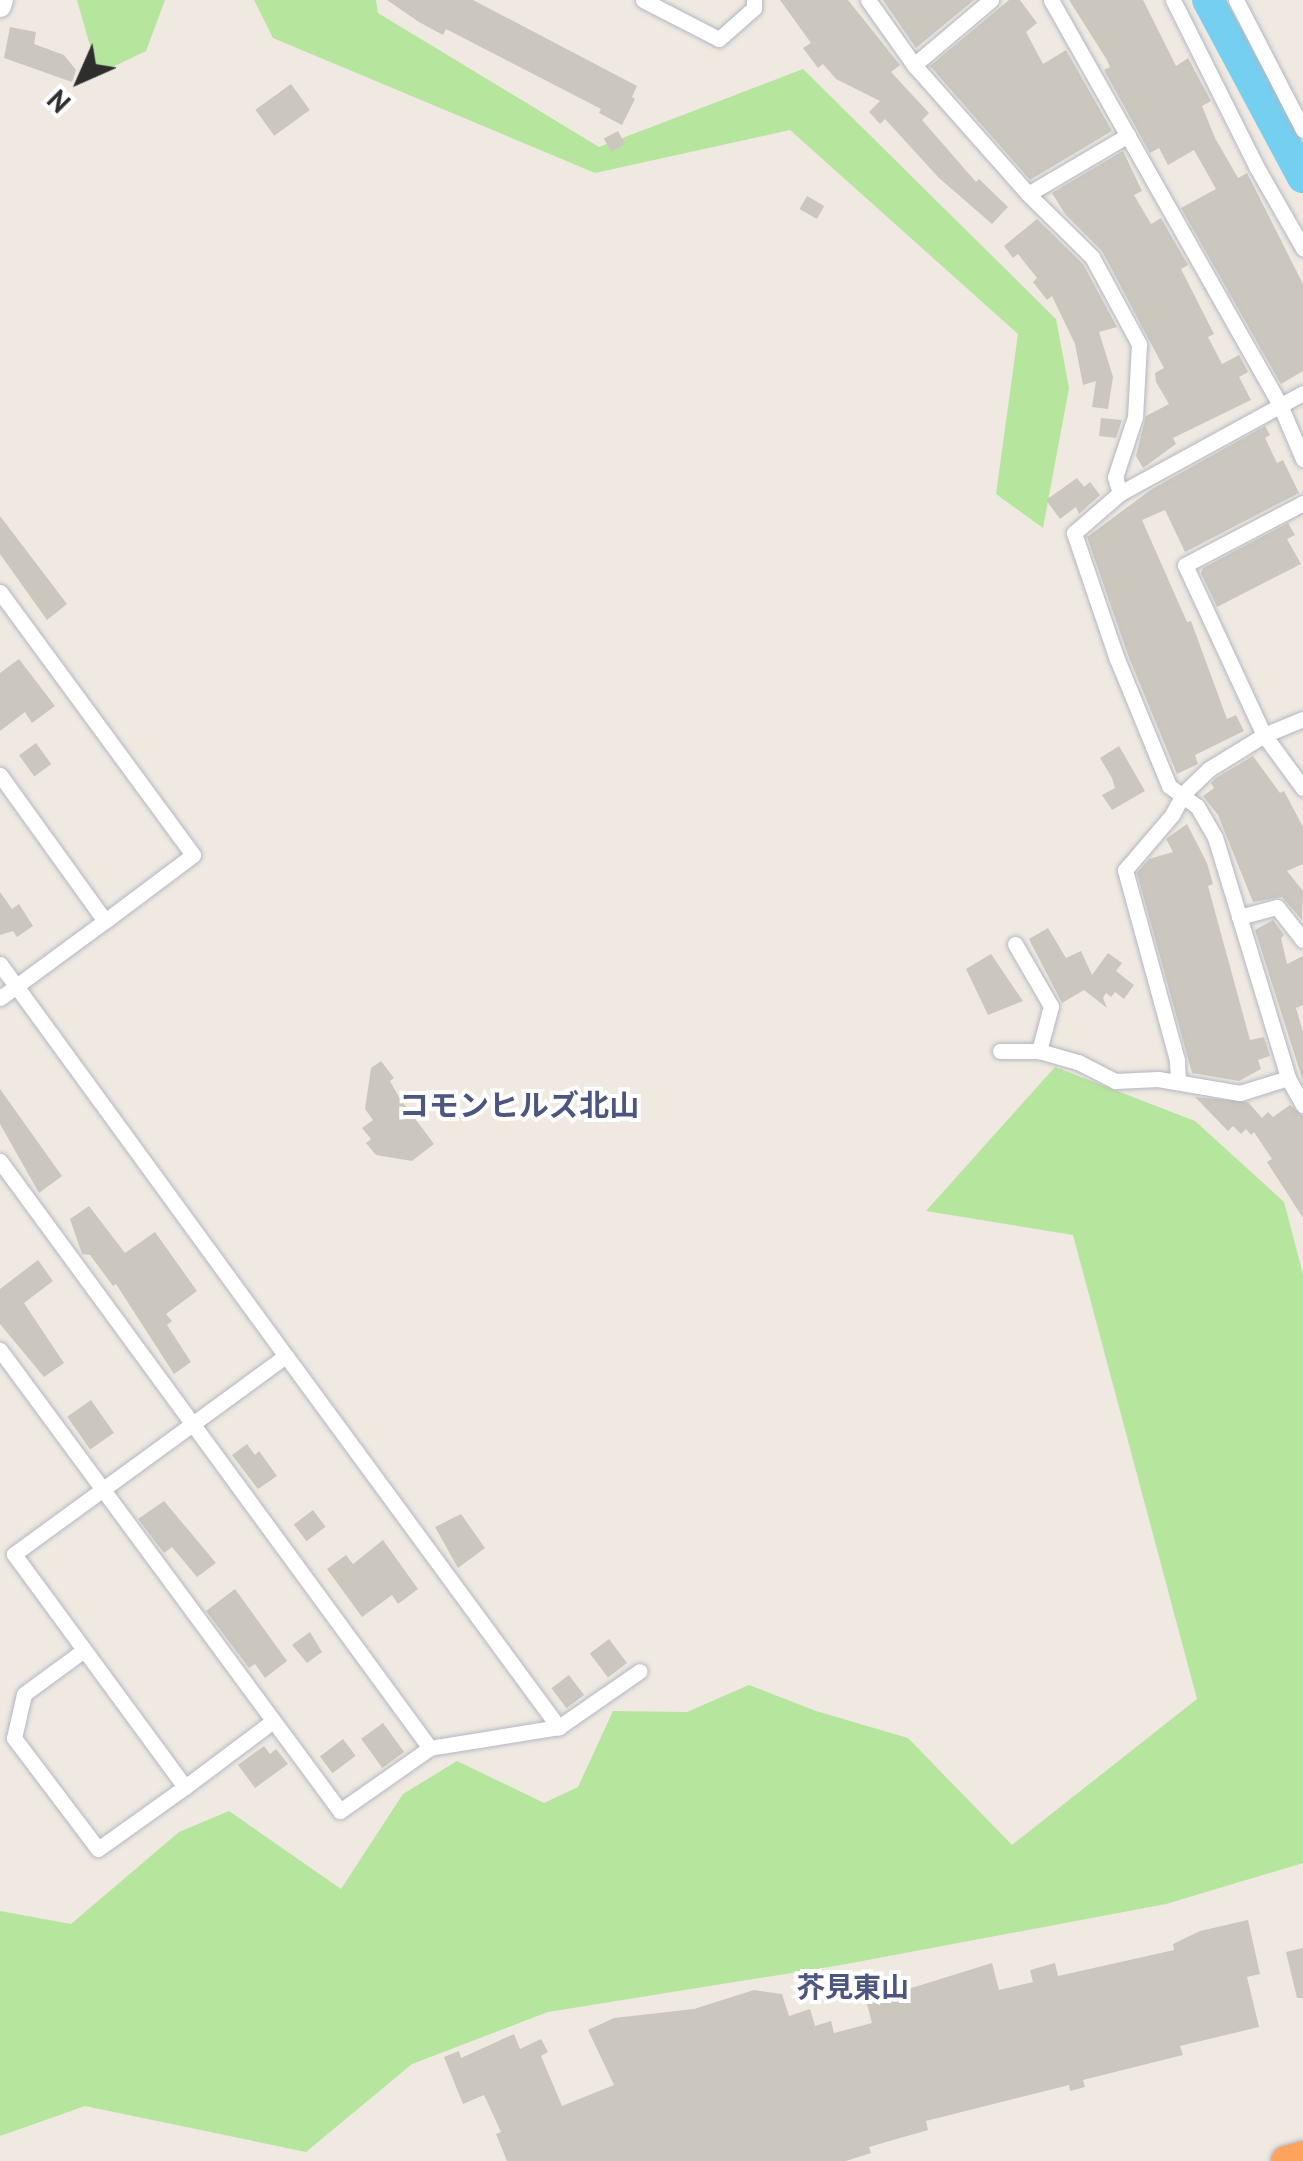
<!DOCTYPE html>
<meta charset="utf-8">
<style>
body{margin:0}
#map{position:relative;width:1303px;height:2161px;overflow:hidden;background:#efe9e1;font-family:"PT Sans","Noto Sans JP",sans-serif}
div>[style]{position:absolute}
[style*='--x']{left:calc(var(--x)*1px);top:calc(var(--y)*1px);width:calc(var(--w)*1px);rotate:calc(var(--a)*1deg)}
.green>*{inset:0;background:#b6e59e}
.river>*{height:32px;margin:-16px;padding:0 16px;transform-origin:16px;border-radius:16px;background:#75cff0}
.building>*{inset:0;background:#cbc7bf;transform-origin:0 0}
.roads{filter:drop-shadow(0 0 2px #b4b7c1) drop-shadow(0 0 2px #b4b7c1)}
.street>*{height:15px;margin:-7.5px;padding:0 7.5px;transform-origin:7.5px;border-radius:7.5px;background:#fff}
.secondary>*{height:22px;margin:-11px;padding:0 11px;transform-origin:11px;border-radius:11px;background:#fff}
.highway>*{height:30px;margin:-15px;padding:0 15px;transform-origin:15px;border-radius:15px;background:#ffa35c}
span{translate:-50% -50%;white-space:nowrap;text-align:center;line-height:1.15;-webkit-text-stroke:8px #fff;paint-order:stroke}
.neighbourhood-label{font-size:28px;color:#4d5680;font-weight:700}
.quarter-label{font-size:30px;color:#4d5680;font-weight:700}
.north{position:absolute;left:30px;top:30px;width:100px;height:100px;-webkit-text-stroke:8px #fff;paint-order:stroke;rotate:225deg;font-size:28px;font-weight:700;line-height:40px;text-align:center;color:#2e2e2e}
.north::after{content:'';display:block;margin:auto;width:35px;height:45px;background:#2e2e2e;clip-path:polygon(50% 0,100% 100%,50% 72%,0 100%)}
</style>
<div id="map">
<div class="green">
<i style="clip-path:polygon(77px 0,165px 0,146px 51px,98px 74px)"></i>
<i style="clip-path:polygon(254px 0,376px 0,378px 13px,599px 147px,803px 69px,1056px 319px,1069px 388px,1043px 528px,996px 494px,1018px 334px,790px 130px,595px 173px,273px 38px)"></i>
<i style="clip-path:polygon(1055px 1067px,1195px 1121px,1284px 1202px,1303px 1274px,1303px 1863px,1166px 1904px,841px 1965px,548px 2012px,412px 2064px,306px 2152px,85px 2106px,0 2136px,0 1911px,71px 1924px,179px 1832px,229px 1811px,341px 1889px,403px 1794px,457px 1761px,544px 1803px,578px 1787px,613px 1711px,687px 1712px,749px 1685px,816px 1711px,908px 1738px,1012px 1845px,1197px 1699px,1073px 1235px,926px 1211px)"></i>
</div>
<div class="river">
<i style="--x:1208;--y:0;--w:201;--a:61.8"></i>
</div>
<div class="building">
<i style="clip-path:polygon(387px 0,473px 0,637px 86px,632px 97px,635px 99px,622px 125px,599px 113px,601px 109px,446px 29px,443px 35px,419px 22px)"></i>
<i style="clip-path:polygon(780px 0,848px 0,900px 65px,891px 72px,929px 113px,922px 120px,976px 182px,979px 179px,1008px 207px,992px 224px,939px 178px,885px 119px,880px 124px,869px 112px,880px 101px,836px 79px,823px 64px,818px 68px,803px 48px,811px 43px)"></i>
<i style="clip-path:polygon(883px 0,974px 0,916px 48px)"></i>
<i style="clip-path:polygon(1009px 0,1020px 0,1037px 23px,1026px 32px,1043px 64px,1066px 50px,1112px 131px,1030px 180px,930px 66px)"></i>
<i style="clip-path:polygon(1069px 0,1143px 0,1176px 66px,1188px 58px,1211px 101px,1202px 106px,1215px 138px,1238px 178px,1247px 173px,1303px 284px,1303px 371px,1281px 384px,1181px 208px,1216px 189px,1194px 150px,1168px 165px,1159px 148px,1150px 153px,1104px 70px,1110px 67px,1107px 60px)"></i>
<i style="clip-path:polygon(10px 27px,36px 32px,34px 44px,64px 55px,76px 70px,72px 82px,4px 58px)"></i>
<i style="left:291px;top:84px;width:32px;height:44px;rotate:54deg"></i>
<i style="left:618px;top:131px;width:15px;height:16px;rotate:62deg"></i>
<i style="clip-path:polygon(1123px 151px,1142px 191px,1134px 195px,1151px 224px,1161px 218px,1188px 265px,1181px 269px,1214px 334px,1208px 337px,1222px 364px,1239px 355px,1248px 372px,1239px 377px,1251px 400px,1173px 438px,1176px 444px,1143px 468px,1136px 456px,1146px 416px,1169px 404px,1156px 382px,1155px 373px,1164px 368px,1102px 251px,1065px 214px,1052px 193px)"></i>
<i style="left:807px;top:196px;width:20px;height:15px;rotate:30deg"></i>
<i style="clip-path:polygon(1037px 219px,1083px 264px,1117px 327px,1099px 332px,1113px 377px,1108px 409px,1092px 407px,1096px 381px,1083px 385px,1075px 344px,1052px 296px,1047px 300px,1033px 282px,1037px 278px,1018px 254px,1013px 258px,1004px 246px)"></i>
<i style="clip-path:polygon(1101px 418px,1122px 420px,1116px 438px,1099px 436px)"></i>
<i style="clip-path:polygon(1265px 426px,1270px 435px,1265px 438px,1277px 463px,1283px 460px,1299px 493px,1185px 552px,1165px 510px,1142px 520px,1187px 622px,1191px 621px,1227px 719px,1236px 715px,1244px 731px,1195px 755px,1198px 764px,1177px 774px,1128px 655px,1087px 537px,1152px 489px)"></i>
<i style="clip-path:polygon(1077px 478px,1084px 487px,1090px 482px,1100px 495px,1079px 514px,1076px 507px,1060px 519px,1046px 500px)"></i>
<i style="clip-path:polygon(0 516px,67px 604px,47px 620px,0 554px)"></i>
<i style="clip-path:polygon(1288px 523px,1295px 535px,1287px 539px,1301px 564px,1217px 607px,1201px 573px,1203px 568px)"></i>
<i style="clip-path:polygon(19px 659px,55px 706px,32px 723px,25px 712px,0 731px,0 673px)"></i>
<i style="left:36px;top:743px;width:26px;height:21px;rotate:54deg"></i>
<i style="clip-path:polygon(1119px 746px,1145px 791px,1112px 810px,1102px 795px,1115px 788px,1112px 778px,1100px 758px)"></i>
<i style="clip-path:polygon(1253px 756px,1280px 793px,1284px 791px,1303px 827px,1303px 864px,1287px 871px,1303px 891px,1302px 920px,1282px 897px,1253px 902px,1218px 815px,1203px 796px,1214px 788px,1211px 783px,1216px 778px)"></i>
<i style="clip-path:polygon(1187px 824px,1207px 863px,1213px 884px,1208px 886px,1250px 1040px,1264px 1037px,1270px 1056px,1258px 1060px,1261px 1069px,1239px 1081px,1192px 1073px,1137px 873px,1149px 859px,1173px 852px,1166px 839px)"></i>
<i style="clip-path:polygon(0 892px,12px 909px,19px 904px,33px 926px,17px 937px,13px 931px,0 935px)"></i>
<i style="clip-path:polygon(1273px 920px,1284px 935px,1281px 938px,1287px 964px,1303px 956px,1303px 1005px,1296px 1008px,1303px 1032px,1303px 1081px,1255px 930px)"></i>
<i style="clip-path:polygon(1048px 928px,1066px 958px,1081px 951px,1092px 975px,1108px 953px,1122px 963px,1116px 971px,1134px 985px,1124px 999px,1115px 992px,1111px 997px,1106px 993px,1103px 998px,1107px 1008px,1084px 990px,1062px 1003px,1029px 939px)"></i>
<i style="clip-path:polygon(991px 954px,1023px 1001px,988px 1015px,966px 969px)"></i>
<i style="clip-path:polygon(381px 1061px,394px 1078px,390px 1081px,399px 1097px,434px 1144px,412px 1161px,376px 1155px,366px 1143px,371px 1139px,362px 1128px,373px 1120px,365px 1109px,371px 1068px)"></i>
<i style="clip-path:polygon(0 1089px,62px 1176px,39px 1193px,0 1124px)"></i>
<i style="clip-path:polygon(1195px 1097px,1248px 1102px,1262px 1118px,1268px 1112px,1273px 1117px,1290px 1105px,1303px 1116px,1303px 1218px,1267px 1162px,1272px 1159px,1254px 1132px,1251px 1135px,1246px 1129px,1241px 1134px,1233px 1126px,1228px 1131px)"></i>
<i style="clip-path:polygon(89px 1206px,125px 1253px,155px 1232px,197px 1291px,166px 1314px,172px 1321px,167px 1325px,191px 1362px,174px 1374px,116px 1284px,113px 1286px,90px 1255px,82px 1254px,70px 1219px)"></i>
<i style="clip-path:polygon(38px 1260px,53px 1281px,24px 1303px,64px 1363px,44px 1377px,0 1324px,0 1289px)"></i>
<i style="left:91px;top:1400px;width:40px;height:29px;rotate:55deg"></i>
<i style="clip-path:polygon(247px 1444px,255px 1455px,259px 1451px,277px 1476px,258px 1489px,232px 1455px)"></i>
<i style="clip-path:polygon(164px 1501px,216px 1563px,197px 1577px,172px 1547px,164px 1553px,138px 1519px)"></i>
<i style="left:313px;top:1510px;width:21px;height:24px;rotate:53deg"></i>
<i style="clip-path:polygon(461px 1514px,485px 1548px,458px 1568px,435px 1527px)"></i>
<i style="clip-path:polygon(383px 1540px,418px 1589px,398px 1604px,392px 1595px,362px 1617px,327px 1569px,346px 1555px,353px 1564px)"></i>
<i style="clip-path:polygon(235px 1589px,287px 1661px,265px 1678px,255px 1664px,249px 1668px,206px 1611px)"></i>
<i style="clip-path:polygon(310px 1632px,322px 1652px,307px 1663px,292px 1645px)"></i>
<i style="left:609px;top:1639px;width:30px;height:24px;rotate:53deg"></i>
<i style="left:569px;top:1675px;width:25px;height:22px;rotate:53deg"></i>
<i style="left:383px;top:1723px;width:36px;height:27px;rotate:54deg"></i>
<i style="left:343px;top:1739px;width:21px;height:29px;rotate:53deg"></i>
<i style="clip-path:polygon(264px 1746px,270px 1754px,276px 1749px,288px 1764px,255px 1788px,238px 1765px)"></i>
<i style="clip-path:polygon(1248px 1920px,1260px 1974px,1247px 1977px,1259px 2027px,1180px 2046px,1183px 2055px,1083px 2080px,1085px 2087px,1070px 2091px,1069px 2085px,926px 2121px,928px 2130px,869px 2147px,871px 2153px,846px 2161px,507px 2161px,496px 2134px,501px 2132px,484px 2095px,463px 2104px,444px 2057px,459px 2051px,461px 2058px,514px 2034px,520px 2049px,541px 2039px,548px 2052px,541px 2056px,562px 2106px,614px 2085px,588px 2030px,614px 2018px,694px 2009px,754px 1990px,782px 1994px,789px 2016px,810px 2009px,815px 2026px,831px 2021px,834px 2033px,872px 2023px,865px 1996px,890px 1989px,892px 1994px,992px 1963px,999px 1990px,1033px 1982px,1030px 1970px,1055px 1963px,1058px 1976px,1174px 1950px,1173px 1944px,1200px 1931px)"></i>
<i style="clip-path:polygon(1303px 1948px,1303px 1998px,1297px 1998px,1286px 1952px)"></i>
</div>
<div class="roads">
<div class="street">
<i style="--x:643;--y:0;--w:85;--a:27.2"></i>
<i style="--x:719;--y:39;--w:47;--a:-41.5"></i>
<i style="--x:754;--y:8;--w:8;--a:-90"></i>
<i style="--x:868;--y:0;--w:80;--a:54.7"></i>
<i style="--x:914;--y:65;--w:172;--a:48.5"></i>
<i style="--x:1028;--y:194;--w:90;--a:44.5"></i>
<i style="--x:1092;--y:257;--w:99;--a:61.6"></i>
<i style="--x:1139;--y:344;--w:73;--a:93.1"></i>
<i style="--x:1135;--y:417;--w:63;--a:108.4"></i>
<i style="--x:1115;--y:477;--w:17;--a:73"></i>
<i style="--x:1051;--y:0;--w:465;--a:60.5"></i>
<i style="--x:1280;--y:405;--w:59;--a:66.9"></i>
<i style="--x:1173;--y:0;--w:186;--a:63.4"></i>
<i style="--x:1256;--y:166;--w:95;--a:60.2"></i>
<i style="--x:1236;--y:0;--w:146;--a:62.7"></i>
<i style="--x:914;--y:65;--w:101;--a:-40.2"></i>
<i style="--x:1028;--y:194;--w:116;--a:-30.5"></i>
<i style="--x:1303;--y:393;--w:209;--a:151.3"></i>
<i style="--x:1120;--y:493;--w:61;--a:139"></i>
<i style="--x:1074;--y:533;--w:133;--a:71.2"></i>
<i style="--x:1117;--y:659;--w:137;--a:67.7"></i>
<i style="--x:1169;--y:786;--w:34;--a:36"></i>
<i style="--x:1197;--y:806;--w:36;--a:60"></i>
<i style="--x:1215;--y:837;--w:252;--a:73.1"></i>
<i style="--x:1288;--y:1078;--w:31;--a:61"></i>
<i style="--x:1303;--y:503;--w:133;--a:152.3"></i>
<i style="--x:1185;--y:565;--w:187;--a:65.1"></i>
<i style="--x:1264;--y:735;--w:66;--a:53.7"></i>
<i style="--x:0;--y:592;--w:326;--a:53.7"></i>
<i style="--x:193;--y:855;--w:110;--a:143.1"></i>
<i style="--x:105;--y:921;--w:180;--a:-125.7"></i>
<i style="--x:1239;--y:917;--w:39;--a:-15"></i>
<i style="--x:1277;--y:907;--w:42;--a:51.8"></i>
<i style="--x:1015;--y:944;--w:72;--a:59.9"></i>
<i style="--x:1051;--y:1006;--w:47;--a:104.9"></i>
<i style="--x:0;--y:964;--w:485;--a:53.9"></i>
<i style="--x:0;--y:998;--w:130;--a:-36.3"></i>
<i style="--x:1000;--y:1051;--w:39;--a:0"></i>
<i style="--x:1039;--y:1051;--w:41;--a:15.8"></i>
<i style="--x:1078;--y:1062;--w:42;--a:27.2"></i>
<i style="--x:1115;--y:1081;--w:43;--a:-2.7"></i>
<i style="--x:1158;--y:1079;--w:83;--a:9.7"></i>
<i style="--x:1240;--y:1093;--w:50;--a:-17.4"></i>
<i style="--x:1178;--y:1081;--w:21;--a:-93"></i>
<i style="--x:1177;--y:1060;--w:197;--a:-105.3"></i>
<i style="--x:1125;--y:870;--w:72;--a:-49.5"></i>
<i style="--x:1172;--y:815;--w:24;--a:-62"></i>
<i style="--x:1183;--y:794;--w:36;--a:-44"></i>
<i style="--x:1209;--y:769;--w:65;--a:-31.7"></i>
<i style="--x:1264;--y:735;--w:42;--a:-22.3"></i>
<i style="--x:0;--y:1161;--w:728;--a:53.78"></i>
<i style="--x:430;--y:1748;--w:110;--a:145"></i>
<i style="--x:340;--y:1811;--w:573;--a:-126.41"></i>
<i style="--x:84;--y:1650;--w:74;--a:143.7"></i>
<i style="--x:24;--y:1694;--w:45;--a:102.8"></i>
<i style="--x:14;--y:1738;--w:139;--a:52.9"></i>
<i style="--x:98;--y:1849;--w:107;--a:-35.5"></i>
<i style="--x:273;--y:1721;--w:110;--a:143.1"></i>
<i style="--x:185;--y:1787;--w:289;--a:-126.3"></i>
<i style="--x:14;--y:1554;--w:336;--a:-36.1"></i>
<i style="--x:286;--y:1356;--w:461;--a:53.7"></i>
<i style="--x:559;--y:1727;--w:131;--a:170.8"></i>
<i style="--x:559;--y:1727;--w:98;--a:-34.7"></i>
</div>
<div class="secondary">
<i style="--x:0;--y:6;--w:6;--a:-72"></i>
</div>
<div class="highway">
<i style="--x:1286;--y:2161;--w:18;--a:-16"></i>
</div>
</div>
<div class="neighbourhood-label">
<span style="left:853px;top:1987px">芥見東山</span>
</div>
<div class="quarter-label">
<span style="left:519px;top:1105px">コモンヒルズ北山</span>
</div>
<div class="north">N</div>
</div>
